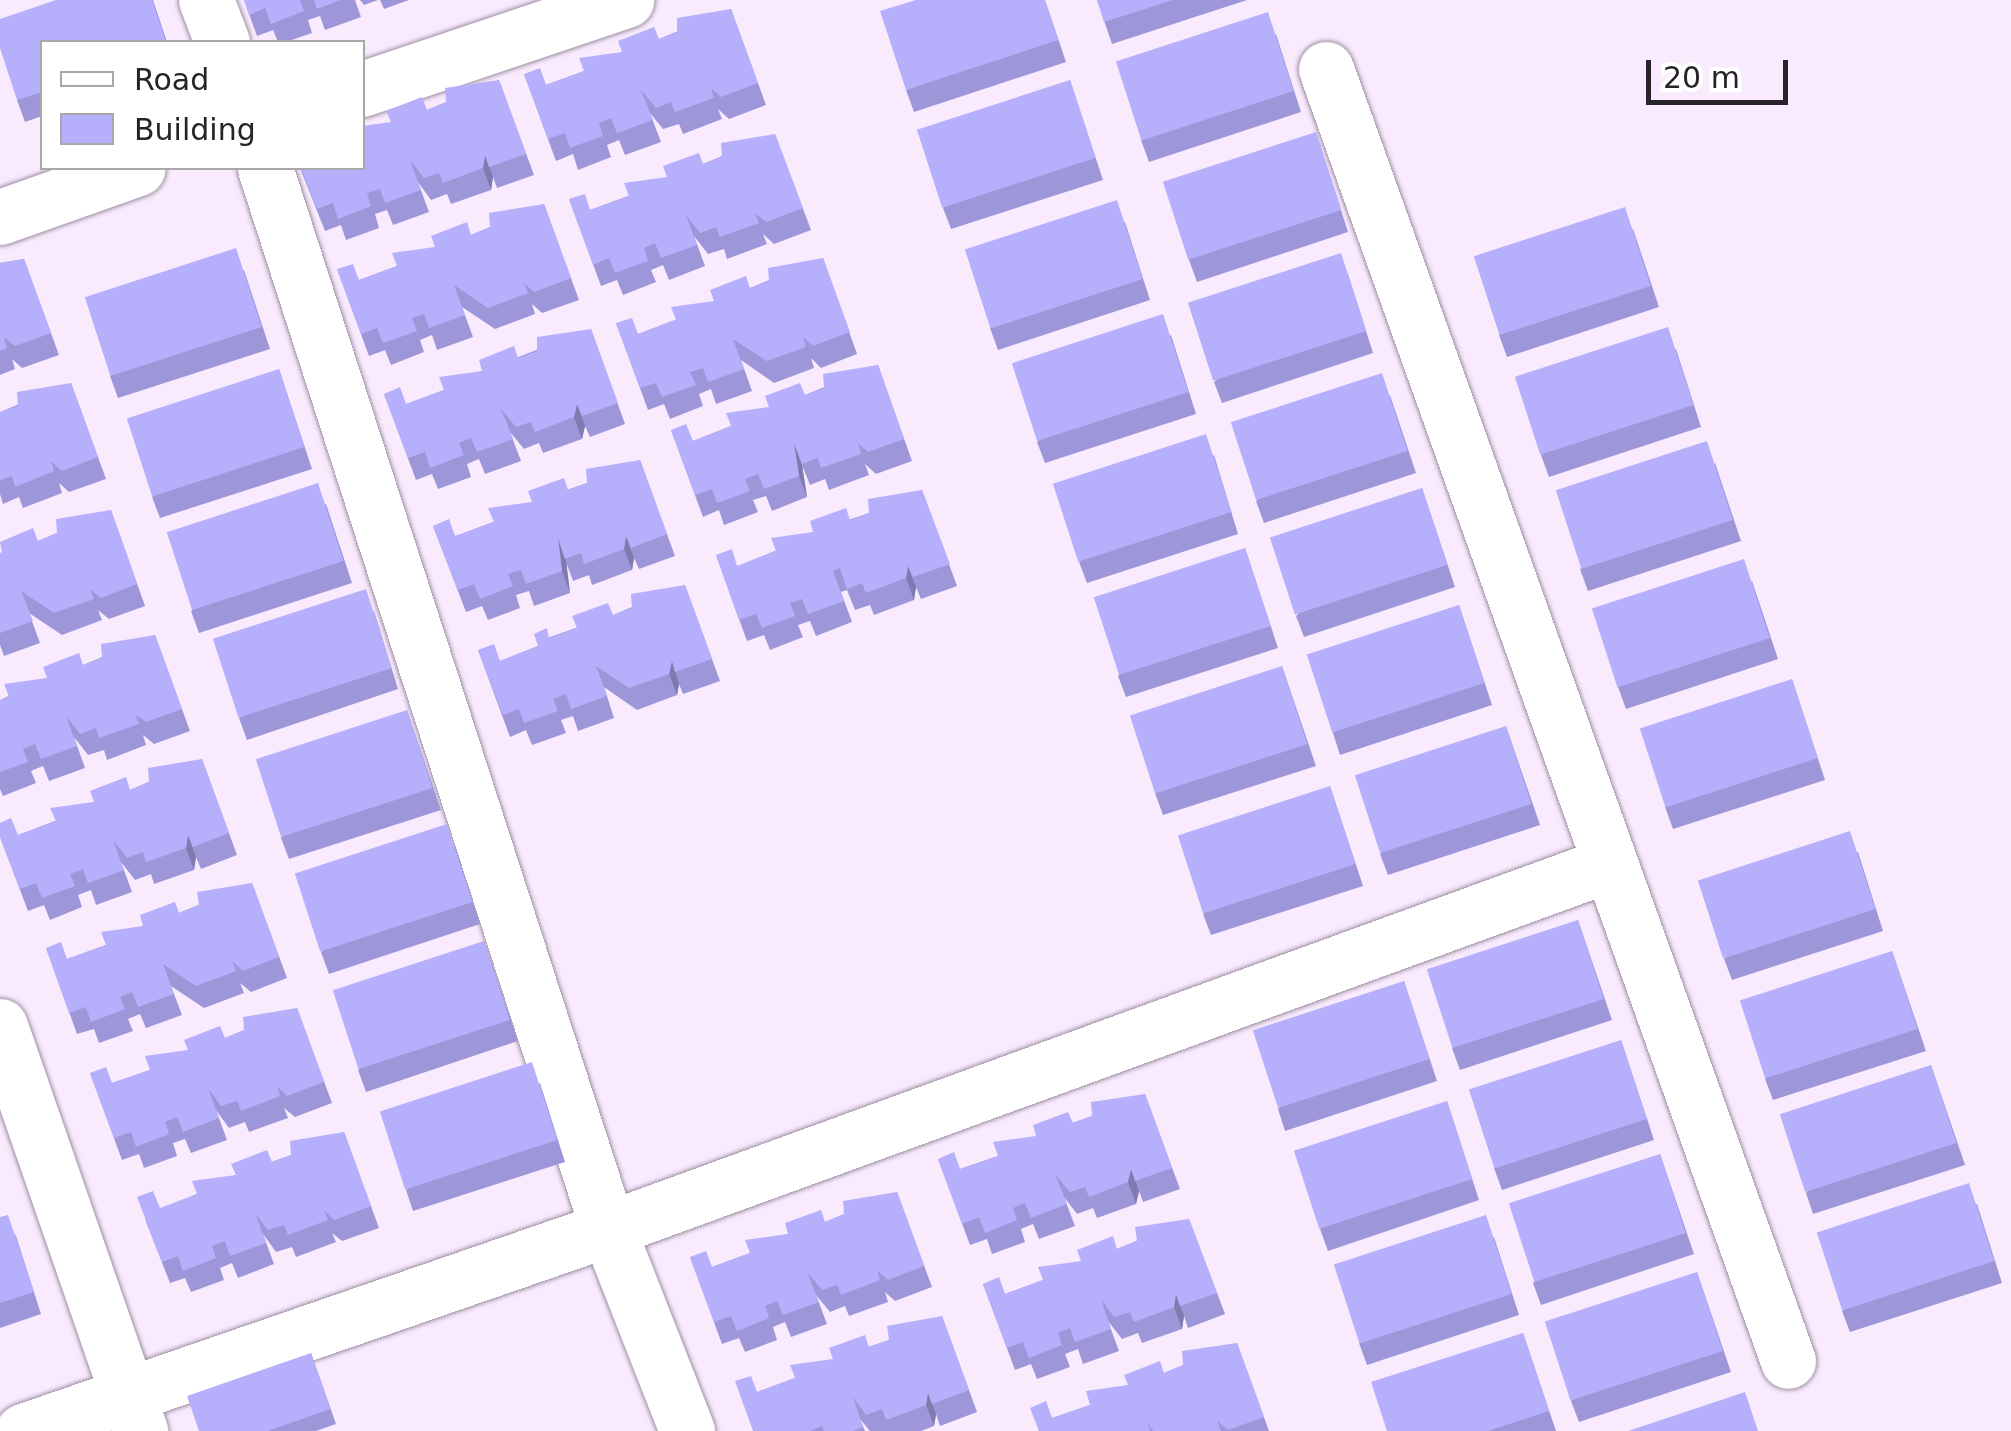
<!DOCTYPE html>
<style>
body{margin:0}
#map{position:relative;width:2011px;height:1431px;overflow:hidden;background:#f9eafe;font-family:"DejaVu Sans",sans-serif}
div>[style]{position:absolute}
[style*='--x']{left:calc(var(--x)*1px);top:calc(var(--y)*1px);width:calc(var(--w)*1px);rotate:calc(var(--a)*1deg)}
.roads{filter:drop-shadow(0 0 2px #9d8ea1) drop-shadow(0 0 2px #9d8ea1)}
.street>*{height:55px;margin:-27.5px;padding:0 27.5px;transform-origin:27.5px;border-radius:27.5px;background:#fff}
.wall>*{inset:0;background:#9d97d9}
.shaded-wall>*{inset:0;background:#7f7bb0}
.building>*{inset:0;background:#b6b0fc;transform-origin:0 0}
span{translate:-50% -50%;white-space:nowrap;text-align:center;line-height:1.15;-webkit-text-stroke:10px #fff;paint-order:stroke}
.legend{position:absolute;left:40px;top:40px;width:325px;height:130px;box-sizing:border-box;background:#fff;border:2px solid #a9a7a9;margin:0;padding:12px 18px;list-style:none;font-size:30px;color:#282229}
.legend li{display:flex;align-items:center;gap:20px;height:50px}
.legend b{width:50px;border:2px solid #a9a7a9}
.scale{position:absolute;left:1646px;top:60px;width:142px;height:45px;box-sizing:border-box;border:5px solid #282229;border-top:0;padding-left:12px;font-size:30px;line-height:35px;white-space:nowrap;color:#282229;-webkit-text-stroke:8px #fff;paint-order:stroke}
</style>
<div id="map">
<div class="roads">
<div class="street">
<i style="--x:206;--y:0;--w:45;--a:69.1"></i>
<i style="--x:1326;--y:69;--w:1372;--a:70.32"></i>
<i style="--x:362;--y:89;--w:279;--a:-18.6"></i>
<i style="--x:265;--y:168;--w:1115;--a:72.09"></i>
<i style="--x:608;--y:1229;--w:217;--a:68.6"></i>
<i style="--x:0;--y:217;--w:146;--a:-19.5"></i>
<i style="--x:0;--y:1026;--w:429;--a:70.9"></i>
<i style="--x:23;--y:1431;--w:619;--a:-19.05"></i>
<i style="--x:608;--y:1229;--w:1066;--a:-20.02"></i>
</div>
</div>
<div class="wall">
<i style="clip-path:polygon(56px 0,153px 0,167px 42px,42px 42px,42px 116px,25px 122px,17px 100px)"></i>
<i style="clip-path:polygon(244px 0,355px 0,361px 17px,325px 30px,320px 16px,308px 20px,312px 33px,286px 42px,278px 42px,273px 30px,257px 36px)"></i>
<i style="clip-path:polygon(360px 0,378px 0,364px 5px)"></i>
<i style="clip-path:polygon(380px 0,409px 0,384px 9px)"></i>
<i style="clip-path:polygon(1045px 0,1066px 62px,914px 112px,906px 90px)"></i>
<i style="clip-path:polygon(1097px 0,1247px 0,1112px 44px)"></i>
<i style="clip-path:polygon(731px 9px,766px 105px,729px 119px,718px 109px,722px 119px,683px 134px,679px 124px,663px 129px,650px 113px,661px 142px,625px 155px,619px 140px,607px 145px,611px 157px,578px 170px,573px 154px,556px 161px,524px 74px,546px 85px,584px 71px,622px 52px,659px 39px)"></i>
<i style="clip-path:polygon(1276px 34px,1301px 112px,1149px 162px,1141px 140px)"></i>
<i style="clip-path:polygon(499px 80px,534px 175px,497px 188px,493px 177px,491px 190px,451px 204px,447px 194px,431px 200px,418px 182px,429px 212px,393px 225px,387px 210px,375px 214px,379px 228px,346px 240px,341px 225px,325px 231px,300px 168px,391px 122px,427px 110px)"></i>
<i style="clip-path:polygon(1070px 80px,1103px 180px,951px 229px,943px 208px)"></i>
<i style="clip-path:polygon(1316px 132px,1348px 232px,1197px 282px,1189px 260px)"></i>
<i style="clip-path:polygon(775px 134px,811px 230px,774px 244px,763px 234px,767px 244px,727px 259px,724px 249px,708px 254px,694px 236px,705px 266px,669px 280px,663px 265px,651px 270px,656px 282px,623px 295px,617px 280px,601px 286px,569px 199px,590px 210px,628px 196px,667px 177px,703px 164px)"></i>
<i style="clip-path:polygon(544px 204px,579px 300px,542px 313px,532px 304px,535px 314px,495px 329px,462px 307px,473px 337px,437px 350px,432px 335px,420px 340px,424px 352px,391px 365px,385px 350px,369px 356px,337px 269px,359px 280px,397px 266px,435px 247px,471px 235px)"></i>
<i style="clip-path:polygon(1125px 222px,1150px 300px,998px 350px,990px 328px)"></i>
<i style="clip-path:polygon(1633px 229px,1659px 307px,1507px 357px,1499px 335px)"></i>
<i style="clip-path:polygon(823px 258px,857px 354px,821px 368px,811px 358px,814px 368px,774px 383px,741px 360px,752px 391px,716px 404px,711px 389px,699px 394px,703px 406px,670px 419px,664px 404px,648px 410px,616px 323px,638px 334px,675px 320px,714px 301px,750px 288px)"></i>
<i style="clip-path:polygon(24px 259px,59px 355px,22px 368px,12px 359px,15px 369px,0 375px,0 263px)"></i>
<i style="clip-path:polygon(244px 270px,270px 349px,118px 398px,110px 376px)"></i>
<i style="clip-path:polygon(1348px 274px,1373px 353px,1222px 403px,1214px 382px)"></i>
<i style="clip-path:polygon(591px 329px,625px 424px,590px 437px,585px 426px,582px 439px,543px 453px,539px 443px,524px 449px,510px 432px,521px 461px,485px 474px,479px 459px,467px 464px,471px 477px,438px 489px,432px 474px,416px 480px,384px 394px,406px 404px,444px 390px,482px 371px)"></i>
<i style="clip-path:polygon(1171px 335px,1196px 414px,1045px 463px,1037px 442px)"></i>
<i style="clip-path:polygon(1676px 349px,1701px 427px,1549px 477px,1541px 455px)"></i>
<i style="clip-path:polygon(878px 365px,912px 461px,876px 474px,865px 464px,869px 475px,829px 490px,825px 479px,810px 485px,802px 465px,807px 497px,772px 511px,766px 496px,753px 500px,758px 512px,724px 525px,719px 510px,703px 517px,671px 430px,693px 441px,731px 426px,769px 407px,805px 395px)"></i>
<i style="clip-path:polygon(279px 369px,312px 469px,160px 518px,152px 497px)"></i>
<i style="clip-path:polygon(71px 383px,106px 479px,69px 492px,59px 483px,62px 493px,23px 508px,19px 497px,3px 504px,0 494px,0 412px)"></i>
<i style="clip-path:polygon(1390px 395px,1416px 473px,1264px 523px,1256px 501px)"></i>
<i style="clip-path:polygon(1214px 455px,1238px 534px,1087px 583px,1079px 562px)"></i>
<i style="clip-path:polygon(640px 460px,675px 556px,639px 569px,634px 558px,632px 570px,592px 585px,589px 575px,573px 581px,566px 562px,570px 593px,534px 606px,529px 591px,516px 595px,520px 608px,488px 620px,482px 606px,466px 612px,433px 526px,456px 536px,493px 522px,532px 502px,587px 483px)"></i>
<i style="clip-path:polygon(1715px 463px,1741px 541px,1588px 591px,1580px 569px)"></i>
<i style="clip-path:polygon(1422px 488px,1455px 587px,1304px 637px,1296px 616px)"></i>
<i style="clip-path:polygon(922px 490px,957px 586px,921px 599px,916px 587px,914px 600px,874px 615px,870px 605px,855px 610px,847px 590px,841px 592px,852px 622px,816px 636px,810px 621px,798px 625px,803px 637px,770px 650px,764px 635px,747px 641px,716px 555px,738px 566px,775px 551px,813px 532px,869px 513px)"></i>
<i style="clip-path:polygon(326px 504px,352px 583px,199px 633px,191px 611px)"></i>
<i style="clip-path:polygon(111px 510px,145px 606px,109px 619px,98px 610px,102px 620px,62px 635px,29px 613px,40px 643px,4px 656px,0 645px,0 553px,38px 541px)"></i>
<i style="clip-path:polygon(1245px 548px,1278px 648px,1126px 697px,1118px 676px)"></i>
<i style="clip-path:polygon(1752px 581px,1778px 659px,1626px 709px,1618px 687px)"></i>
<i style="clip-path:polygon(685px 585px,720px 681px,683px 694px,679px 684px,677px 695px,637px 710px,604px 687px,614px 718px,578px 731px,573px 716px,561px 720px,566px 733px,532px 745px,526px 730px,510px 737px,478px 650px,500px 661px,538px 646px,550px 637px,613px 615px)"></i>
<i style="clip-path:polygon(1459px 605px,1492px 705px,1340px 755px,1333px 733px)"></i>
<i style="clip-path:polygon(374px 611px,398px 689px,247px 740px,239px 718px)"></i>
<i style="clip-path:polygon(155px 635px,190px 731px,154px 744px,143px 735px,146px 745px,107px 760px,104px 750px,88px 755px,74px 737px,85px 768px,49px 781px,43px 766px,31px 771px,36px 783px,3px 796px,0 789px,0 700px,47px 678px,83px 665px)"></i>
<i style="clip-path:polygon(1282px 666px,1316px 766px,1163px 815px,1155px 793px)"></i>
<i style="clip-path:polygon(1792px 679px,1825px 780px,1673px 829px,1665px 807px)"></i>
<i style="clip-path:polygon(407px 710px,441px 810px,289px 859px,281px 838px)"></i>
<i style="clip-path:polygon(1506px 726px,1540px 825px,1388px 875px,1380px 854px)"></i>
<i style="clip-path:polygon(202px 759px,237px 855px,201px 869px,196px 857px,194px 870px,154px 884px,151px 874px,135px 880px,121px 862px,132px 892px,96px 905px,91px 890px,78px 895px,82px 907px,50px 920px,44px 905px,28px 911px,0 837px,18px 835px,55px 821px,94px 802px,130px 790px)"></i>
<i style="clip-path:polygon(1330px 786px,1363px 886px,1211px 935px,1203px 914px)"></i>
<i style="clip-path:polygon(455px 846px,480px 924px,329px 974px,321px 952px)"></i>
<i style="clip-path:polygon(1858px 852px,1883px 931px,1732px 980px,1724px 959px)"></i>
<i style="clip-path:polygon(252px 883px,287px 978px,251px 992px,240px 983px,244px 993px,204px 1008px,171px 986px,182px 1015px,146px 1028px,140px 1014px,128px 1019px,133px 1031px,99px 1043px,94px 1029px,77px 1034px,46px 948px,67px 959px,106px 945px,143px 926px,179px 913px)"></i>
<i style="clip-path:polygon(1578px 920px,1612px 1020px,1460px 1070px,1452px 1048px)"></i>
<i style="clip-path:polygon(484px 941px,518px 1041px,366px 1092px,358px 1070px)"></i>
<i style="clip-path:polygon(1892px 951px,1926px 1051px,1773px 1100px,1765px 1079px)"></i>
<i style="clip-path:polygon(1404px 981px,1437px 1081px,1285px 1131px,1278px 1109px)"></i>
<i style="clip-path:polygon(297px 1008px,332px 1103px,295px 1117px,284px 1108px,288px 1118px,249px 1132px,245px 1122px,229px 1128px,216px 1110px,227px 1140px,191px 1153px,185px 1139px,173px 1143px,177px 1156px,144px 1168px,139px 1154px,122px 1160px,90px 1073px,112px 1083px,150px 1070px,188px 1050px,225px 1038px)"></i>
<i style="clip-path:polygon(1621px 1040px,1654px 1140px,1502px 1190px,1494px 1168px)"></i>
<i style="clip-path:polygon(1931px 1065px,1965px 1165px,1813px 1214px,1806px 1193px)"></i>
<i style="clip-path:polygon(540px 1083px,565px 1162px,413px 1211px,406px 1190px)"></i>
<i style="clip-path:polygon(1145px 1094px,1180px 1189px,1143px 1202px,1139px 1191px,1136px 1204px,1097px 1218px,1093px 1208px,1077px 1214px,1064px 1197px,1075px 1226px,1039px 1239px,1033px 1224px,1021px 1229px,1025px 1242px,992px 1254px,987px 1239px,970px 1245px,938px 1159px,960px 1169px,998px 1156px,1036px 1136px,1092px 1116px)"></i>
<i style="clip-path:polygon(1447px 1101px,1479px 1200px,1328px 1251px,1320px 1229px)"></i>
<i style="clip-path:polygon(344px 1132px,379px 1228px,342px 1241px,332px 1233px,336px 1242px,296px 1257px,292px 1247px,276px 1252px,263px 1234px,274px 1264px,238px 1278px,232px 1263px,220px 1268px,224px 1280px,191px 1292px,185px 1278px,170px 1283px,145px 1219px,235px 1175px,291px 1155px)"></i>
<i style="clip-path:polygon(1660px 1154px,1694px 1254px,1541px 1305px,1533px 1283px)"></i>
<i style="clip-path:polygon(897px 1192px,932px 1287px,895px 1301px,885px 1292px,888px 1302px,849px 1316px,845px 1306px,830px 1312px,816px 1295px,827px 1324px,791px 1337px,785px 1322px,773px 1327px,777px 1340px,745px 1352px,739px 1338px,722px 1344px,690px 1257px,712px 1267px,750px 1253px,788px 1234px,825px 1222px)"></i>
<i style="clip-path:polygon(1977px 1204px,2002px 1283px,1850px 1332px,1842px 1311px)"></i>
<i style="clip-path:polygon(0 1217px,16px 1236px,41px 1314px,0 1328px)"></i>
<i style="clip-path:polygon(1189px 1219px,1225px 1314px,1188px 1328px,1184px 1316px,1182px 1329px,1142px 1343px,1138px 1333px,1122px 1339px,1108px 1321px,1119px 1351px,1083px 1364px,1078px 1349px,1065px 1354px,1070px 1367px,1037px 1379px,1031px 1364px,1015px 1370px,983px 1284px,1005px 1294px,1043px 1280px,1081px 1261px,1117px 1249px)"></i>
<i style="clip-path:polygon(1494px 1237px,1519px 1315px,1367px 1365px,1359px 1343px)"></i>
<i style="clip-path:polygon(1697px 1272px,1731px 1372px,1579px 1422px,1571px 1401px)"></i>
<i style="clip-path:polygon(942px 1316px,977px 1412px,940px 1426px,936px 1414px,934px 1426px,921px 1431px,870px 1431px,860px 1419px,865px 1431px,753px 1431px,757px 1392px,795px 1378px,833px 1359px,889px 1340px)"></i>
<i style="clip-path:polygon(1523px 1333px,1556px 1431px,1387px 1431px)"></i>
<i style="clip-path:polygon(1237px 1343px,1269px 1431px,1038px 1431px,1052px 1418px,1090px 1405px,1128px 1385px,1164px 1373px)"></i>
<i style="clip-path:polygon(311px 1353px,336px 1424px,316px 1431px,199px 1431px)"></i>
</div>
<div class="shaded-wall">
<i style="clip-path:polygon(485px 155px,493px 177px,491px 190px,483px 168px)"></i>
<i style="clip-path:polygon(577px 404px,585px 426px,582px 439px,574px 417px)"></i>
<i style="clip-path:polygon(794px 443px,802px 465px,807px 497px,799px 476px)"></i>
<i style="clip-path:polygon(626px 536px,634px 558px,632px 570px,624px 549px)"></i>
<i style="clip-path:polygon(558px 538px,566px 560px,570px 593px,562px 571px)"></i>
<i style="clip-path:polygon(908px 566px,916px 587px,914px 600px,906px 578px)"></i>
<i style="clip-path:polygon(672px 661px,679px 684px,677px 695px,669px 674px)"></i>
<i style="clip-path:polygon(188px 835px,196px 857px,194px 870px,186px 848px)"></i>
<i style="clip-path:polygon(1131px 1169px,1139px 1191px,1136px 1204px,1128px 1182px)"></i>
<i style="clip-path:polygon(1176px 1294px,1184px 1316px,1182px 1329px,1174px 1307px)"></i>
<i style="clip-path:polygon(928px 1393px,936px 1414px,934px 1426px,926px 1405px)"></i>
</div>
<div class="building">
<i style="clip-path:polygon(56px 0,152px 0,166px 42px,42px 42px,42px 92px,17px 100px,0 48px,0 19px)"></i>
<i style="clip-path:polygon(244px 0,300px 0,304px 11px,271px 24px,265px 8px,249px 15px)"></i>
<i style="clip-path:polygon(314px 0,341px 0,317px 9px)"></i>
<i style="clip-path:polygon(916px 0,1045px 0,1058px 40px,906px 90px,880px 11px)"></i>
<i style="clip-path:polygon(1097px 0,1173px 0,1104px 22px)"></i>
<i style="clip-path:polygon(731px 9px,758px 83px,721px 97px,711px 88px,714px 98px,675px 112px,671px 102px,656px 108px,641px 90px,653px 120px,617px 133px,611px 118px,599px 123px,603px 136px,570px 148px,565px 133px,548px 139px,524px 74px,540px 68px,546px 85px,584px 71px,579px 58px,622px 52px,618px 41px,654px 27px,659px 39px,677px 32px,677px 18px)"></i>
<i style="left:1268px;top:12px;width:83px;height:160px;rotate:72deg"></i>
<i style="clip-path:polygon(499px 80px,526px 154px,489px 167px,485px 155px,483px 168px,443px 183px,439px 173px,424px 178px,410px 160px,421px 190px,385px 203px,380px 189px,367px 193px,371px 206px,338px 219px,333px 203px,317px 209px,301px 168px,362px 168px,362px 126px,391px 122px,386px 111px,422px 97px,427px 110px,446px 102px,445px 88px)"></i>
<i style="left:1070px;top:80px;width:82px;height:161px;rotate:72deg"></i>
<i style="left:1316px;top:132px;width:82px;height:161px;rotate:72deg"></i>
<i style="clip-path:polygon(775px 134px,803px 208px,766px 222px,755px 213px,759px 223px,720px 237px,716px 227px,700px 233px,686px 215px,697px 245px,661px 258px,655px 243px,644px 248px,648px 261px,615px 273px,609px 258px,593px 265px,569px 199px,585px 194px,590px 210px,629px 196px,624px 183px,667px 177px,663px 166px,699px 153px,703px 164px,722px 157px,721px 143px)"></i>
<i style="left:1117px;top:200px;width:83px;height:160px;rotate:72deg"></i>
<i style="clip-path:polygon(544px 204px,571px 278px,534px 292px,524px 283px,528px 293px,488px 308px,454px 285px,465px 315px,429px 328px,424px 314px,412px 318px,417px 331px,383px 343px,377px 328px,361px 334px,337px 269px,353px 264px,359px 280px,397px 266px,392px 253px,435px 247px,431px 236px,467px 222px,471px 235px,490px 227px,489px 213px)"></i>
<i style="left:1625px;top:207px;width:83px;height:159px;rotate:72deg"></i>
<i style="left:236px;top:248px;width:83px;height:159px;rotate:72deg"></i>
<i style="left:1341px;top:253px;width:82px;height:161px;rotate:72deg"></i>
<i style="clip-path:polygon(823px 258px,850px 332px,813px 346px,803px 337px,806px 347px,767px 361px,733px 339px,744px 369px,708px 382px,703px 368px,690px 372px,696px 385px,662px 397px,656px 383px,640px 388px,616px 323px,632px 318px,638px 334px,676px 320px,671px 307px,714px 301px,710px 290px,746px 276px,750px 288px,769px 281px,768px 268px)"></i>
<i style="clip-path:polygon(24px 259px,51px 333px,15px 346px,4px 337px,7px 348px,0 351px,0 263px)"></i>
<i style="left:1163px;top:314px;width:82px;height:159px;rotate:72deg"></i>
<i style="left:1668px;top:327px;width:82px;height:161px;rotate:72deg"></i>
<i style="clip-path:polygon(591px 329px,618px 403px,582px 416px,577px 404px,574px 417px,535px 432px,531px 422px,516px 427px,501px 409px,513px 439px,477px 452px,471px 438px,459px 443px,464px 455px,430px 468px,425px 452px,408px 458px,384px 394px,400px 387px,406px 404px,444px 390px,439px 377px,482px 371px,479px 360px,514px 346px,518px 358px,537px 351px,537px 337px)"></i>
<i style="clip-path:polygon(878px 365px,904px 439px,868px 452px,858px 443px,861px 454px,821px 468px,818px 458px,802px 464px,794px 443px,799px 476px,764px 489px,758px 474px,745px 479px,750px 491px,717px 503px,712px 489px,695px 495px,671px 430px,686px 424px,693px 441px,731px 426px,726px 413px,769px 407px,765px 396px,800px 383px,805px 395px,824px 388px,823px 374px)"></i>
<i style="left:279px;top:369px;width:82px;height:160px;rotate:72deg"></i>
<i style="left:1382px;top:373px;width:82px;height:159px;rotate:72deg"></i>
<i style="clip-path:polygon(71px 383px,98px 457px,62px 471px,51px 461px,54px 471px,15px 487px,12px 476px,0 480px,0 412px,18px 406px,17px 392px)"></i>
<i style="left:1206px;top:434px;width:82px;height:161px;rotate:72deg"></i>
<i style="left:1707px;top:441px;width:83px;height:159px;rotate:72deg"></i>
<i style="clip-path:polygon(640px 460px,667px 534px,631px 548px,626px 536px,624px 549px,584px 564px,581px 553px,565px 559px,558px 538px,562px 571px,526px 584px,521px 570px,508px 574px,513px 586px,480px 599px,474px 584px,458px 590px,433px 526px,449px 519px,455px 536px,494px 522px,488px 508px,532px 502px,528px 491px,564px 478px,568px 490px,587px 483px,586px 469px)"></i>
<i style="left:318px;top:483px;width:82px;height:159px;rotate:72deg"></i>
<i style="left:1422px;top:488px;width:81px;height:160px;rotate:72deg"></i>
<i style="clip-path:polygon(922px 490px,950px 564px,913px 577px,908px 566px,906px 578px,866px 593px,862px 583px,847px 589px,840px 568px,833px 571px,844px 601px,808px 614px,802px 599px,790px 603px,795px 616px,762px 628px,756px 614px,739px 620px,716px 555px,732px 549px,737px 566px,776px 551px,771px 538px,813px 532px,810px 521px,846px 508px,850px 520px,869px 513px,868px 499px)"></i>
<i style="clip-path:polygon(111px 510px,137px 584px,101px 598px,90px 589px,94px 599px,54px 613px,21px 591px,33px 621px,0 633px,0 553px,2px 553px,0 542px,33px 528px,38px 541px,57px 533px,56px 519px)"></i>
<i style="left:1245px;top:548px;width:82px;height:159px;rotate:72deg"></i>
<i style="left:1744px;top:559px;width:83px;height:160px;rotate:72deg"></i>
<i style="clip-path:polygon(685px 585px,712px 659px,675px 672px,672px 661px,669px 674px,629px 688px,596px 666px,607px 696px,571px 709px,566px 694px,553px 699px,558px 711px,524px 723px,519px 709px,503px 715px,478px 650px,494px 644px,500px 661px,538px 646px,534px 634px,547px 628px,549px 638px,577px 628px,572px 616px,608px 603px,613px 615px,632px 608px,631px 594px)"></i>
<i style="left:366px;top:589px;width:83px;height:161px;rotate:72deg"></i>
<i style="left:1459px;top:605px;width:82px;height:160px;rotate:72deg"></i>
<i style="clip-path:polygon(155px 635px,182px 709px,146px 722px,135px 714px,139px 724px,99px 738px,96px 728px,80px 734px,66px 716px,77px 746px,41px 759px,35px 744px,23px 749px,28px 762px,0 772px,0 700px,9px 697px,4px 684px,47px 678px,43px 667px,79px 653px,83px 665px,102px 658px,101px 644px)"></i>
<i style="left:1282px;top:666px;width:82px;height:160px;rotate:72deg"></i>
<i style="left:1792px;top:679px;width:83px;height:160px;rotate:72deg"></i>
<i style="left:407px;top:710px;width:82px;height:159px;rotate:72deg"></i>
<i style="left:1506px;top:726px;width:82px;height:159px;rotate:72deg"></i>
<i style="clip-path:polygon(202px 759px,229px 833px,193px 847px,188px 835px,186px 848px,146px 862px,143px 852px,127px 858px,113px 840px,124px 870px,88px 883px,83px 869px,70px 874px,75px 886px,42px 898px,36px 883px,20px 889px,0 836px,0 823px,11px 818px,18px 835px,56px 821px,50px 808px,94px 802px,90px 791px,126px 777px,130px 790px,149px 782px,148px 768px)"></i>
<i style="left:1330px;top:786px;width:82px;height:160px;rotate:72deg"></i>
<i style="left:447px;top:824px;width:82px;height:160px;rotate:72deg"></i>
<i style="left:1850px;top:831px;width:82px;height:160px;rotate:72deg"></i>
<i style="clip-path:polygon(252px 883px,279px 957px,243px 971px,232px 961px,236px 971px,196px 986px,163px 964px,174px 994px,138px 1007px,132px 992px,120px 997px,125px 1009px,91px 1022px,86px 1007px,69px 1013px,46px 948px,61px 942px,67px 959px,106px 945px,101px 932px,143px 926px,140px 915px,175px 902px,179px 913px,199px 905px,197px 892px)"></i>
<i style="left:1578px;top:920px;width:83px;height:159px;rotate:72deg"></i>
<i style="left:484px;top:941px;width:83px;height:159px;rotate:72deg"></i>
<i style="left:1892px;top:951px;width:82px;height:160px;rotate:72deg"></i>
<i style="left:1404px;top:981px;width:82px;height:159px;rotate:72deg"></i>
<i style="clip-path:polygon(297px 1008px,324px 1082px,287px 1096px,277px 1086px,280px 1096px,241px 1111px,237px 1101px,221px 1106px,208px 1088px,219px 1118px,183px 1132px,177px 1117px,165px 1122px,169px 1134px,136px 1147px,131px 1132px,114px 1138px,90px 1073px,106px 1067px,112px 1083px,150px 1070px,145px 1056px,188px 1050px,184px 1040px,220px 1026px,225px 1038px,244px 1030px,243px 1017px)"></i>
<i style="left:1621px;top:1040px;width:83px;height:160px;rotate:72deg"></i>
<i style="left:532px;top:1062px;width:82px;height:160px;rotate:72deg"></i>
<i style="left:1931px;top:1065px;width:82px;height:159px;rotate:72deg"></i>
<i style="clip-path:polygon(1145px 1094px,1172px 1168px,1135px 1181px,1131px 1169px,1128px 1182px,1089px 1197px,1085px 1187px,1070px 1192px,1055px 1174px,1067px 1204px,1031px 1218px,1025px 1203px,1013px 1208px,1017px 1220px,985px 1233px,979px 1217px,962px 1224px,938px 1159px,954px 1152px,960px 1169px,998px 1156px,993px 1142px,1036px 1136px,1033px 1125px,1068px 1112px,1073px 1123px,1092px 1116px,1091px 1102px)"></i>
<i style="left:1447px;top:1101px;width:82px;height:161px;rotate:72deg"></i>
<i style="clip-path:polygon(344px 1132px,371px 1206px,334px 1220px,324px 1210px,328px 1220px,288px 1235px,284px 1225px,268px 1230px,255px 1213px,266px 1243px,230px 1256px,225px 1241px,212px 1246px,216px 1258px,183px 1271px,178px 1256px,162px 1262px,137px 1197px,153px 1191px,160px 1208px,197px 1194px,192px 1181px,236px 1175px,231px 1164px,267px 1150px,272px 1162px,291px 1155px,290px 1141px)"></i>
<i style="left:1660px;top:1154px;width:83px;height:159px;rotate:72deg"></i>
<i style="left:1969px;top:1183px;width:82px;height:160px;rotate:72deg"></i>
<i style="clip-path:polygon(897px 1192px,924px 1266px,888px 1280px,877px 1270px,880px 1280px,841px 1295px,837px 1285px,822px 1290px,807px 1272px,819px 1302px,783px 1315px,777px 1301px,765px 1306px,769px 1318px,737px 1331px,731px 1316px,714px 1322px,690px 1257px,706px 1251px,712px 1267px,750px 1253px,745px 1240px,788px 1234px,785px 1223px,821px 1210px,825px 1222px,844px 1214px,843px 1201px)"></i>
<i style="clip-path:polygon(8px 1215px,34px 1292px,0 1303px,0 1217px)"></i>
<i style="left:1486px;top:1215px;width:83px;height:160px;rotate:72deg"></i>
<i style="clip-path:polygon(1189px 1219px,1217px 1293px,1180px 1306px,1176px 1294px,1174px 1307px,1134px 1322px,1130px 1312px,1114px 1317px,1101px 1299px,1111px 1329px,1075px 1342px,1070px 1328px,1058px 1333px,1062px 1345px,1029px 1358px,1023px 1342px,1007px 1348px,983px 1284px,999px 1277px,1005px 1294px,1043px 1280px,1038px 1267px,1081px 1261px,1077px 1250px,1113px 1236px,1117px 1249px,1137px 1241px,1135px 1227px)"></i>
<i style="left:1697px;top:1272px;width:83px;height:160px;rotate:72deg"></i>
<i style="clip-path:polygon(942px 1316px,969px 1390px,932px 1404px,928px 1393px,926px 1405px,886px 1420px,882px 1409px,866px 1415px,853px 1397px,863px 1427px,853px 1431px,824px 1431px,822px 1426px,810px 1431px,753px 1431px,735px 1381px,751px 1376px,757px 1392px,795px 1378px,790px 1365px,833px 1359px,829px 1348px,865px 1335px,869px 1347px,889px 1340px,887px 1326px)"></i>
<i style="clip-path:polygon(1523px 1333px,1549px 1411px,1488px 1431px,1387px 1431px,1371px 1382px)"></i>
<i style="clip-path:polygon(1237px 1343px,1264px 1417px,1228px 1430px,1217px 1421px,1221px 1431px,1153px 1431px,1148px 1423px,1150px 1431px,1039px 1431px,1030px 1408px,1046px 1401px,1052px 1418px,1090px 1405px,1086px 1391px,1128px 1385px,1124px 1375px,1160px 1361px,1164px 1373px,1183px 1365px,1182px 1351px)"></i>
<i style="clip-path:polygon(311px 1353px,330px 1409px,268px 1431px,199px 1431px,187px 1396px)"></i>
<i style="clip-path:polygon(1745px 1392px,1758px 1431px,1628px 1431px)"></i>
</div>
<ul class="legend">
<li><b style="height:12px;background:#fff"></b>Road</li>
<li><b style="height:28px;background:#b6b0fc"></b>Building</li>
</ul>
<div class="scale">20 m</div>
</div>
